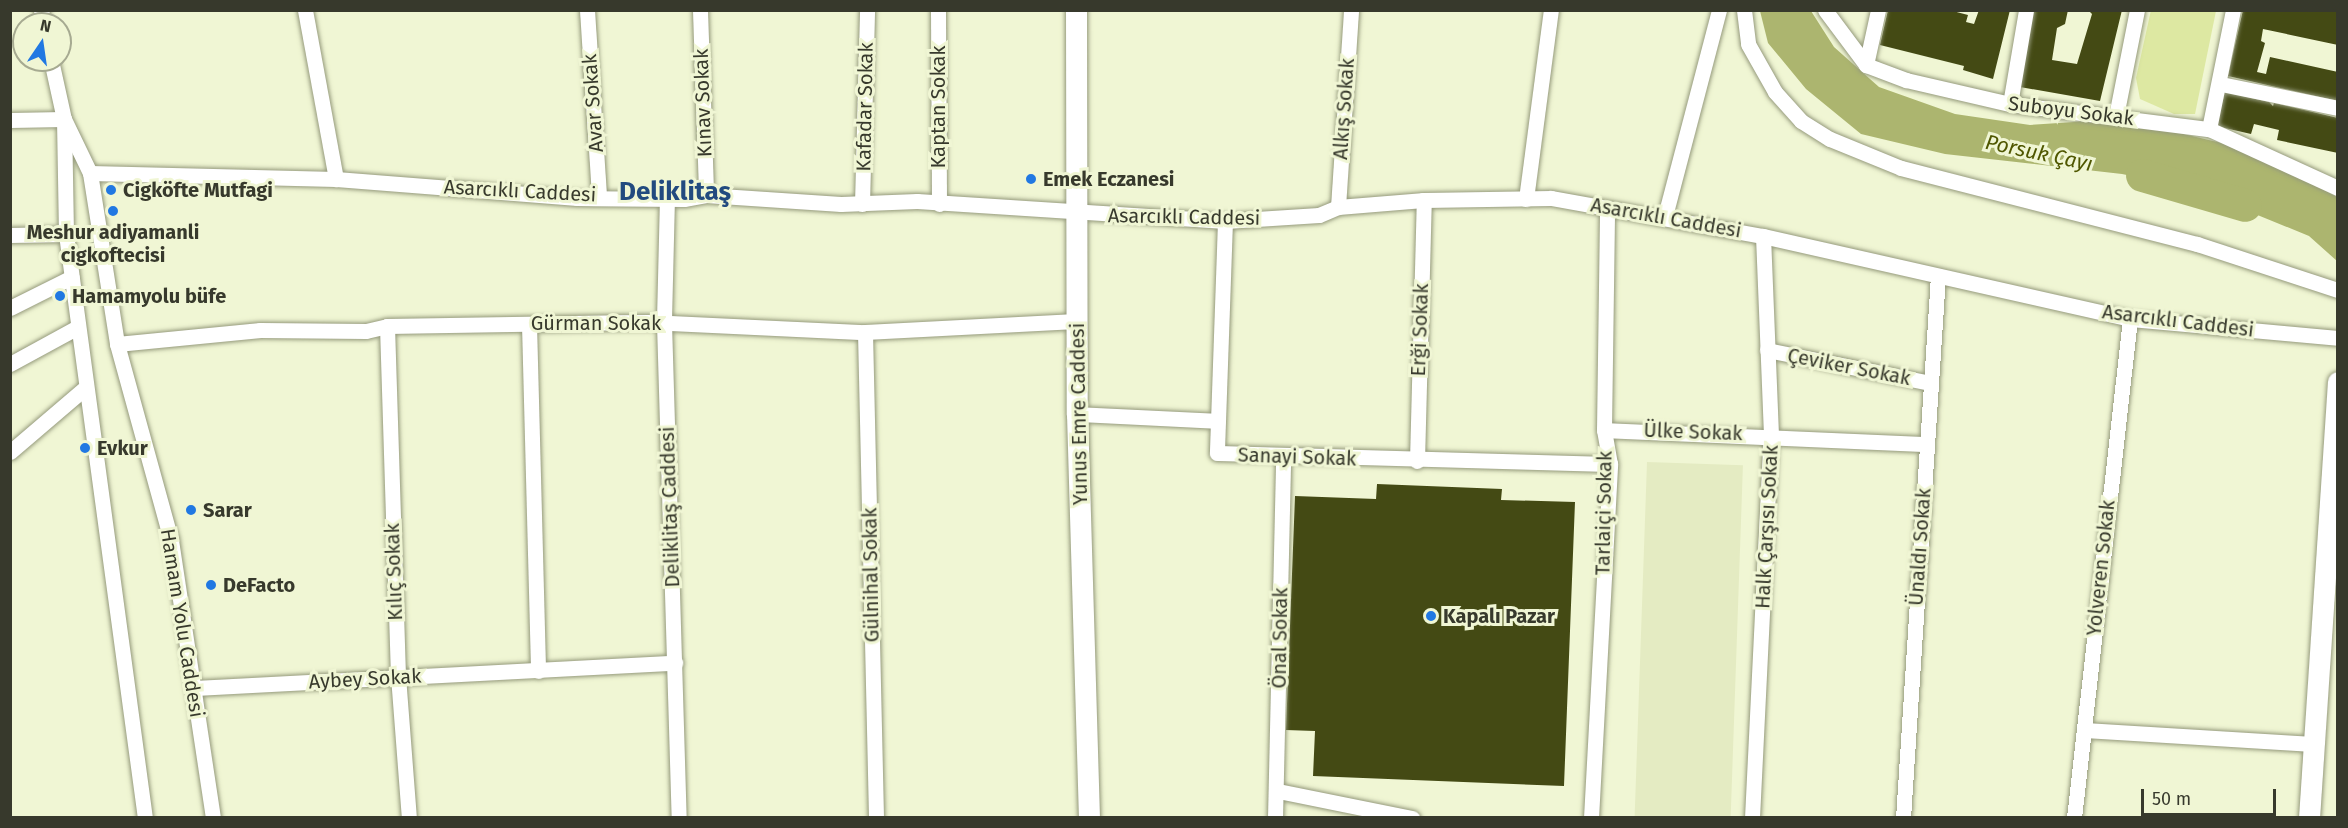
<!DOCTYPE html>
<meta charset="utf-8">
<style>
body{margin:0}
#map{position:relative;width:2348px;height:828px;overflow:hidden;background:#f0f6d4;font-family:"Fira Sans",sans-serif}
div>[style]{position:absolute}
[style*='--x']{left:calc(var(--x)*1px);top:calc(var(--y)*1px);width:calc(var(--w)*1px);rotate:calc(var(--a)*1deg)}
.built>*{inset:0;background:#e4ebc2;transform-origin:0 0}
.green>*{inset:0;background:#dde8a2}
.water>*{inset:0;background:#acb56f}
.river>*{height:33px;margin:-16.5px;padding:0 16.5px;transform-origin:16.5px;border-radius:16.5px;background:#acb56f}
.building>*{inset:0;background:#444a14}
.roads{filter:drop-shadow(0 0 2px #959a7c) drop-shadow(0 0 2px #959a7c)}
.street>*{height:15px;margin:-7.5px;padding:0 7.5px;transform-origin:7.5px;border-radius:7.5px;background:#fff}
.secondary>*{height:21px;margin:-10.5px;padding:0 10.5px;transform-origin:10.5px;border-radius:10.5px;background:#fff}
.dots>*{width:16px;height:16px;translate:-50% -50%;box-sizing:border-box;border:3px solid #f0f6d4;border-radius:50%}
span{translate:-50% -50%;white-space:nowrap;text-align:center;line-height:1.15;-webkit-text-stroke:6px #f0f6d4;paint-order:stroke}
.street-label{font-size:20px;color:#37392c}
.poi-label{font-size:20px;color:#37392c;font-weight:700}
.left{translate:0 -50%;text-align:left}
.water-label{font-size:21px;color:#4f5700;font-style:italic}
.district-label{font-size:26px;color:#224a7f;font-weight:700}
.frame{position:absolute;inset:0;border:12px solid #37392c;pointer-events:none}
.north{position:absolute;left:12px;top:12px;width:60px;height:60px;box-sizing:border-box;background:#f0f6d4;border:2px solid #a6aa91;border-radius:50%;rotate:13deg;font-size:16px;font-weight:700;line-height:24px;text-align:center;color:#37392c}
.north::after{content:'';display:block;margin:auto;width:21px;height:27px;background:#2178e2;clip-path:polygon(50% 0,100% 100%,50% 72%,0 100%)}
.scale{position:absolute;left:2141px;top:789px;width:135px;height:27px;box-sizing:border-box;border:3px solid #37392c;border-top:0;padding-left:8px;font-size:18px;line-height:21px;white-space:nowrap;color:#37392c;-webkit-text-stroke:4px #f0f6d4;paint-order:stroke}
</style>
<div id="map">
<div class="built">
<i style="left:1647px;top:462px;width:96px;height:355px;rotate:2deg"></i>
</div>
<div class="green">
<i style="clip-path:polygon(2151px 10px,2216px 11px,2195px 114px,2174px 114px,2140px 99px,2136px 78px)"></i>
</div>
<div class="water">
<i style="clip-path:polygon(1760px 11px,1811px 11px,1834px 47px,1879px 87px,1955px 114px,2030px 125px,2120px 119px,2247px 149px,2337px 197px,2337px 261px,2309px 236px,2194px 189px,2122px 174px,1945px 154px,1861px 134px,1806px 89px,1768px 43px)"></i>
</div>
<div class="river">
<i style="--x:2142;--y:175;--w:107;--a:16.2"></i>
</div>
<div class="building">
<i style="clip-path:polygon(1888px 10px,1949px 10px,1968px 15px,1966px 22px,1974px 24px,1979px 10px,2010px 10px,1993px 79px,1963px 70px,1964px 66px,1880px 45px)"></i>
<i style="clip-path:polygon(2033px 10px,2068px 10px,2065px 24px,2057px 28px,2052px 60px,2077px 64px,2092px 14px,2088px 10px,2122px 10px,2100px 101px,2020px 87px)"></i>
<i style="clip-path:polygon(2243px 10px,2338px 10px,2338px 45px,2263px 29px,2261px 41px,2265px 43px,2257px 72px,2266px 74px,2270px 57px,2338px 72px,2338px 101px,2228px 76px)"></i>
<i style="clip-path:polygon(2225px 92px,2269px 102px,2273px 106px,2274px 103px,2338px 118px,2338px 153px,2277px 140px,2279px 130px,2254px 124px,2251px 134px,2216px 126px)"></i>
<i style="clip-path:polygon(1377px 484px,1502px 489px,1501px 500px,1575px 502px,1564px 786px,1313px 776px,1315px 731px,1286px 730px,1295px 496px,1376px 499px)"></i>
</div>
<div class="roads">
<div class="street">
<i style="--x:41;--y:10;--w:14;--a:78"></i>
<i style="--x:305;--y:10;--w:172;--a:79.6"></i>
<i style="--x:587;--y:10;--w:186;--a:86.3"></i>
<i style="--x:700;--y:10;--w:185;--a:88.1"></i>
<i style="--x:938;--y:10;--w:194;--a:89.7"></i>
<i style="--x:1744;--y:10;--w:34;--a:83"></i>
<i style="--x:1748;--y:44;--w:55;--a:60.6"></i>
<i style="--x:1775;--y:92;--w:39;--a:48"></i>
<i style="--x:1801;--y:121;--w:34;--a:32"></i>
<i style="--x:1830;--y:139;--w:77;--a:22.2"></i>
<i style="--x:1901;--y:168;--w:306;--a:14.4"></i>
<i style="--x:2197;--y:244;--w:148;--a:18.1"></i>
<i style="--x:1825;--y:10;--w:69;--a:53.3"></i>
<i style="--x:1866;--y:65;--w:43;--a:20.6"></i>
<i style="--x:1906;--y:80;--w:107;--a:13"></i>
<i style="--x:2010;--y:104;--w:201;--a:7.2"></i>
<i style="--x:2209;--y:129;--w:142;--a:24.6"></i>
<i style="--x:51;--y:60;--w:60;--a:77.6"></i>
<i style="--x:64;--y:119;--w:60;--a:64.3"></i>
<i style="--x:90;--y:173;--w:173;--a:81"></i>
<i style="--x:117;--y:344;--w:203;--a:74.6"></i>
<i style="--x:171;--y:540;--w:281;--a:81.4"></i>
<i style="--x:1866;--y:65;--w:56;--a:-77.7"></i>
<i style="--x:2221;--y:84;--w:119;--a:11.6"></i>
<i style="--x:2010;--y:104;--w:95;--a:-80.3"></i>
<i style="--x:2116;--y:116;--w:108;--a:-78.8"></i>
<i style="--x:10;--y:120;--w:54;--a:-1.1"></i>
<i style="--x:64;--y:119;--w:115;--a:89"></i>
<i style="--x:66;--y:234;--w:589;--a:82.3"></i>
<i style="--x:2209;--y:129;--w:121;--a:-78.6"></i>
<i style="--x:90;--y:173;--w:246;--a:1.4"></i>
<i style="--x:336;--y:179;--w:242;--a:4.5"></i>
<i style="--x:577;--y:198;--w:107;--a:0.5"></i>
<i style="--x:684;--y:199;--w:22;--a:-10"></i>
<i style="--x:706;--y:195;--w:135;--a:3.8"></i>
<i style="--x:841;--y:204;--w:76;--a:-2.3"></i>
<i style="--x:917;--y:201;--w:309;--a:3.7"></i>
<i style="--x:1225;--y:221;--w:94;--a:-3.7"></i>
<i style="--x:1319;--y:215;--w:21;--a:-23"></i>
<i style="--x:1338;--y:207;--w:86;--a:-4.7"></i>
<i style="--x:1424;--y:200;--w:127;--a:-0.9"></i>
<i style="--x:1551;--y:198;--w:215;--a:10.2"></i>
<i style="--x:1763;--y:236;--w:376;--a:12.7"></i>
<i style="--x:2130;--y:319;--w:209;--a:5.2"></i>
<i style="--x:667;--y:197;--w:126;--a:91.4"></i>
<i style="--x:664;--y:323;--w:495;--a:88.3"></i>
<i style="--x:1526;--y:199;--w:191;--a:-82.5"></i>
<i style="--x:862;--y:204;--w:194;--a:-88.5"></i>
<i style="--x:1338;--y:207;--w:197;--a:-86.2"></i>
<i style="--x:1665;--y:216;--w:213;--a:-75.3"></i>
<i style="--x:1225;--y:221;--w:232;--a:92"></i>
<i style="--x:1217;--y:453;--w:393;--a:1.6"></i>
<i style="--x:10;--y:235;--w:56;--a:-1"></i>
<i style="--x:10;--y:308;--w:69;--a:-26.6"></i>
<i style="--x:529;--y:324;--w:347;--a:88.5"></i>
<i style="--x:387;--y:326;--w:350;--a:88.2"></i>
<i style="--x:398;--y:676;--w:142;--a:85.6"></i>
<i style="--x:865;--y:332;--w:486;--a:88.7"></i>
<i style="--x:117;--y:344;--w:144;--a:-5.6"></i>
<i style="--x:260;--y:330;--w:106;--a:0.5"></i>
<i style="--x:366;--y:331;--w:22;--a:-13"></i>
<i style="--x:387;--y:326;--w:262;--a:-0.9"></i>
<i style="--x:649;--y:322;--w:216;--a:2.7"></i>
<i style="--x:865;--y:332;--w:211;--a:-3"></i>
<i style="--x:1767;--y:350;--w:166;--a:11.4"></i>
<i style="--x:10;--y:364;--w:77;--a:-28.6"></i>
<i style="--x:1077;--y:414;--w:141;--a:2.8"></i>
<i style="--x:1604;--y:430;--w:323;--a:2.5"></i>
<i style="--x:10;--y:452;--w:100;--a:-40.5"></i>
<i style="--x:1417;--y:461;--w:261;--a:-88.5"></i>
<i style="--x:193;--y:688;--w:483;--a:-3"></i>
<i style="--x:2084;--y:730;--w:230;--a:3.5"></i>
<i style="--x:1278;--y:791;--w:137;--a:11.4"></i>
<i style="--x:1275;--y:818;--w:360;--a:-88.7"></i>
<i style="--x:1591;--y:818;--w:355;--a:-86.9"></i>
<i style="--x:1610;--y:464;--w:35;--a:-100"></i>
<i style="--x:1604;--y:430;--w:222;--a:-89.2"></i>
<i style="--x:1752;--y:818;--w:383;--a:-87.2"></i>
<i style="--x:1771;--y:435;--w:199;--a:-92.3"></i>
<i style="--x:1903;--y:818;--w:543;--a:-86.31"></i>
<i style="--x:2074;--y:818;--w:502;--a:-83.6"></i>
</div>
<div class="secondary">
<i style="--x:1076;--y:10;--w:404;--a:89.9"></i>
<i style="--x:1077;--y:414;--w:404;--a:88.3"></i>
<i style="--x:2309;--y:818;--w:437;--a:-86.2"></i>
</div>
</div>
<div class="dots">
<i style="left:1031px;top:179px;background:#2178e2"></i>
<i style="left:111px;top:190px;background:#2178e2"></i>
<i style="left:113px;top:211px;background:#2178e2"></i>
<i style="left:60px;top:296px;background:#2178e2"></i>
<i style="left:85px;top:448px;background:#2178e2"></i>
<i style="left:191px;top:510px;background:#2178e2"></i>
<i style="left:211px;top:585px;background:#2178e2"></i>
<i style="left:1431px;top:616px;background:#2178e2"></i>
</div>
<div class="street-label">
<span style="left:593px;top:103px;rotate:-94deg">Avar Sokak</span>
<span style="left:703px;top:103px;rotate:-92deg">Kınav Sokak</span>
<span style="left:865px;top:107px;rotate:-89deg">Kafadar Sokak</span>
<span style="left:938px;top:107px;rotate:-90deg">Kaptan Sokak</span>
<span style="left:1344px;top:109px;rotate:-86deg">Alkış Sokak</span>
<span style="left:2071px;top:111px;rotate:7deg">Suboyu Sokak</span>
<span style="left:520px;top:191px;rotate:3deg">Asarcıklı Caddesi</span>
<span style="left:1184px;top:217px;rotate:1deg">Asarcıklı Caddesi</span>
<span style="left:1666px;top:218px;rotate:10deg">Asarcıklı Caddesi</span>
<span style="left:2178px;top:321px;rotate:7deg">Asarcıklı Caddesi</span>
<span style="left:596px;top:323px">Gürman Sokak</span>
<span style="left:1420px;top:330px;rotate:-88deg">Erği Sokak</span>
<span style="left:1849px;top:367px;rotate:11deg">Çeviker Sokak</span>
<span style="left:1079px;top:414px;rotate:-91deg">Yunus Emre Caddesi</span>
<span style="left:1693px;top:432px;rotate:2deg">Ülke Sokak</span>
<span style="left:1297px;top:457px;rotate:2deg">Sanayi Sokak</span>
<span style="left:670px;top:507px;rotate:-92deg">Deliklitaş Caddesi</span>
<span style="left:1604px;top:513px;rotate:-89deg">Tarlaiçi Sokak</span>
<span style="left:1767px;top:527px;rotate:-87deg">Halk Çarşısı Sokak</span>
<span style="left:1920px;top:547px;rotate:-86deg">Ünaldı Sokak</span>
<span style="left:2101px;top:568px;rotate:-84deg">Yolveren Sokak</span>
<span style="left:394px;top:572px;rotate:-92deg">Kılıç Sokak</span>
<span style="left:871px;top:575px;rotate:-91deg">Gülnihal Sokak</span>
<span style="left:182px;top:623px;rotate:81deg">Hamam Yolu Caddesi</span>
<span style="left:1280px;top:638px;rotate:-89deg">Önal Sokak</span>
<span style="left:365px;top:679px;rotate:-3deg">Aybey Sokak</span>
</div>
<div class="poi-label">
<span class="left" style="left:1043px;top:179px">Emek Eczanesi</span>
<span class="left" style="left:123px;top:190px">Cigköfte Mutfagi</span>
<span style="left:113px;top:244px">Meshur adiyamanli<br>cigkoftecisi</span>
<span class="left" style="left:72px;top:296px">Hamamyolu büfe</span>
<span class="left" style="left:97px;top:448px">Evkur</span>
<span class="left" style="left:203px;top:510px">Sarar</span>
<span class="left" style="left:223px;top:585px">DeFacto</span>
<span class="left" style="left:1443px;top:616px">Kapalı Pazar</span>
</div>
<div class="water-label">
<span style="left:2039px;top:153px;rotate:12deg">Porsuk Çayı</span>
</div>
<div class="district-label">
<span style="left:675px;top:192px">Deliklitaş</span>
</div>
<div class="frame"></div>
<div class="north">N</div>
<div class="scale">50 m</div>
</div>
